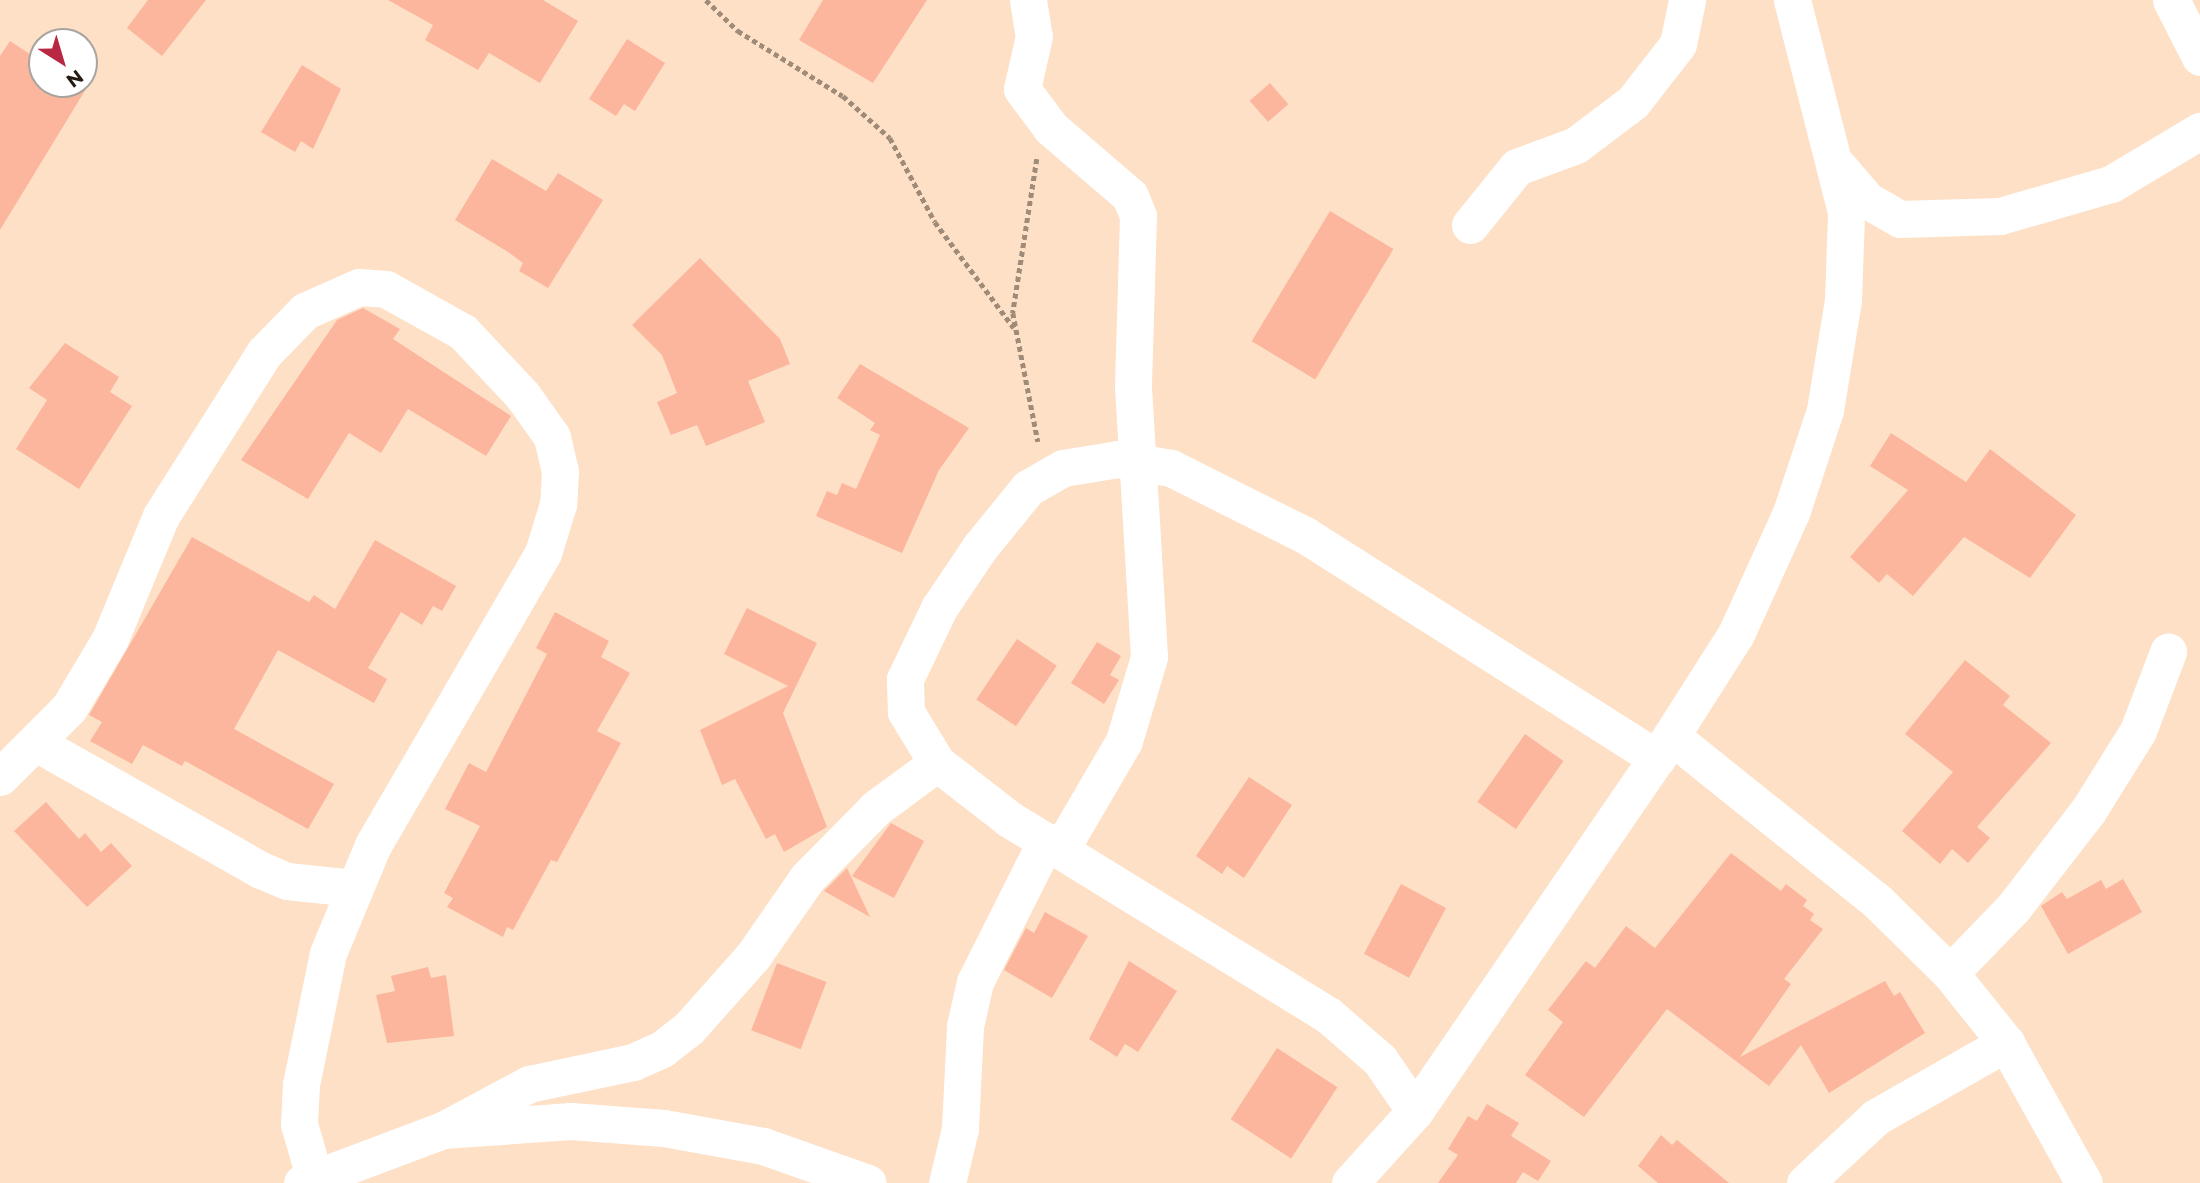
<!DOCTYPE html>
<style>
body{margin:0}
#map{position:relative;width:2200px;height:1183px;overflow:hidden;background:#fde0c6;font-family:Montserrat,sans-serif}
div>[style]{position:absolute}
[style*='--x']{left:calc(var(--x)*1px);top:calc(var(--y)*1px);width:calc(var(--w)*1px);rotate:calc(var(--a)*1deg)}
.building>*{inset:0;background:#fcb69e;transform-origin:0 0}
.path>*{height:4.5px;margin-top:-2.25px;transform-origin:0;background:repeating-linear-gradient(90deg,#a08b78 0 5px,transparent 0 8.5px)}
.minor>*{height:37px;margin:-18.5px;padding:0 18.5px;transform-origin:18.5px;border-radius:18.5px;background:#fff}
span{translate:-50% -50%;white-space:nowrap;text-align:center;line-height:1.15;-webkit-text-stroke:6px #fff;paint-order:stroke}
.north{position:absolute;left:28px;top:28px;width:70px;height:70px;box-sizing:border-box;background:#fff;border:2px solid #a8a4a0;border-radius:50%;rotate:143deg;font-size:19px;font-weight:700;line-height:28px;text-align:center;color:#251b11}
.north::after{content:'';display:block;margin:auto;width:24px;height:32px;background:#b92742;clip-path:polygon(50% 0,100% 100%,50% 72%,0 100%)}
</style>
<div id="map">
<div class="building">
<i style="clip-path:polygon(148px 0,206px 0,162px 56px,127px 28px)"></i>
<i style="clip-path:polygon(388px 0,543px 0,578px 21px,540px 83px,489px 53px,478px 70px,425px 40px,433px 25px)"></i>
<i style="clip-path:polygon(823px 0,927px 0,873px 83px,799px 40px)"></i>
<i style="clip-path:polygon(627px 39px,665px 63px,635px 111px,624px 104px,616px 116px,589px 99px)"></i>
<i style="clip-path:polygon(10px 41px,42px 62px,42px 84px,89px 84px,0 230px,0 56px)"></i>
<i style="clip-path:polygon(302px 65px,341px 89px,313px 149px,301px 141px,295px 152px,261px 132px)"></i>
<i style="left:1270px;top:83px;width:28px;height:27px;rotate:49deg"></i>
<i style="clip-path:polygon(492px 159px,546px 191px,558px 173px,603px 200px,548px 288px,519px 271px,523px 263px,508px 252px,455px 220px)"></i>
<i style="left:1330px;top:211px;width:74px;height:152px;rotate:31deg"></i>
<i style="clip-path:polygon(700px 258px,780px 339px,790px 364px,748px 381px,765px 422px,706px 446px,697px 425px,671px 435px,657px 402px,677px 393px,662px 355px,632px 325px)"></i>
<i style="clip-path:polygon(363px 308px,400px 329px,393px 339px,511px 416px,486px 456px,408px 409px,381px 453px,349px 433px,308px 499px,241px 460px,337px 320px)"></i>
<i style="clip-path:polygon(65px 343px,119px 377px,110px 392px,132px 406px,79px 489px,16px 449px,47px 400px,29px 388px)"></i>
<i style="clip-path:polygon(860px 364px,969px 428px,939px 470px,902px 553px,816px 516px,827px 491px,837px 495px,842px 483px,856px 489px,880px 435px,870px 430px,875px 423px,837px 398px)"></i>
<i style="clip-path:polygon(1891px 433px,1966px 482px,1990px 449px,2076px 515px,2030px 578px,1964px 537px,1913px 596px,1887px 574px,1879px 583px,1850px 557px,1908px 490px,1870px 466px)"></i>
<i style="clip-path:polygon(192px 537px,309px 602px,314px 595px,335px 609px,375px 540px,456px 586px,442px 611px,433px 606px,422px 625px,401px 612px,368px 668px,387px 679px,374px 703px,278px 650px,234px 729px,334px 784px,308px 829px,185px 761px,182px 766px,143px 745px,132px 764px,90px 741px,102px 722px,89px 715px)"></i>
<i style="clip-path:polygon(747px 608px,817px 643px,783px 713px,827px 827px,784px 852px,775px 834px,766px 839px,735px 779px,722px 785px,700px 730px,788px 686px,724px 654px)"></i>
<i style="clip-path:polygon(555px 612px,609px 641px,601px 657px,630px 673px,597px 731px,621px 743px,557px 862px,551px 860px,513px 930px,507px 927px,503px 937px,447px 907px,453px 898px,444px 893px,480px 826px,445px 809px,469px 763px,486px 772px,547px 654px,536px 648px)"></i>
<i style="left:1017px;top:639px;width:48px;height:73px;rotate:34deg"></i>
<i style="clip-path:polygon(1097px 642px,1121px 656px,1110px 675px,1119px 680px,1104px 704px,1071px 683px)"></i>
<i style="clip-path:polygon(1965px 660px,2010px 696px,2003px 705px,2051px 743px,1977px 827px,1990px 838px,1968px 863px,1952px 849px,1940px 864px,1902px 831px,1953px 772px,1905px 734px)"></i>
<i style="left:1525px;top:734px;width:47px;height:83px;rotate:35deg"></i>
<i style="clip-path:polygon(1249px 777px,1292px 805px,1244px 878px,1227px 866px,1222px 874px,1196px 856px)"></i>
<i style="clip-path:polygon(46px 802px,79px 839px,85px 833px,101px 852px,111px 843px,132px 866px,87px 907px,14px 831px)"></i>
<i style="clip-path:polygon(891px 823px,924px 841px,894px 898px,852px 876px)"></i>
<i style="clip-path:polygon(1731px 853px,1781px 891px,1786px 884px,1807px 900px,1803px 906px,1814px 914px,1810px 920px,1823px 929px,1784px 979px,1791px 984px,1740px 1057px,1885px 981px,1894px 996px,1900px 992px,1925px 1033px,1829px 1093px,1801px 1045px,1769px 1086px,1667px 1009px,1584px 1117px,1525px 1075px,1563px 1022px,1548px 1010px,1586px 961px,1595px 968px,1626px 926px,1655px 948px)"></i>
<i style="clip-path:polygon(847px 868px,870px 917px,824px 891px)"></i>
<i style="clip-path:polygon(2123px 879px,2142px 912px,2068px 954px,2041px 906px,2062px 892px,2067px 899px,2101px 880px,2106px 889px)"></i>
<i style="left:1401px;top:884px;width:51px;height:79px;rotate:28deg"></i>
<i style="clip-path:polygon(1045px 912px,1088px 936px,1052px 998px,1004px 970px,1026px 928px,1034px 933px)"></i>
<i style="clip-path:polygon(1129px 961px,1177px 991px,1138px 1052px,1125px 1044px,1117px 1057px,1089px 1039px)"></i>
<i style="left:777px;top:963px;width:53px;height:72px;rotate:21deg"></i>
<i style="clip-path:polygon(428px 967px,431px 978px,446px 975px,454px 1036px,387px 1043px,376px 995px,395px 991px,391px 976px)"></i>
<i style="left:1277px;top:1048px;width:72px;height:85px;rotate:33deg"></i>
<i style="clip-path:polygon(1487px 1104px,1519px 1123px,1511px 1136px,1551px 1161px,1538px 1181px,1523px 1172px,1516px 1183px,1438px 1183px,1458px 1155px,1448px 1149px,1468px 1116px,1477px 1121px)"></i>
<i style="clip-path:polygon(1661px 1135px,1672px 1145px,1677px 1140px,1729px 1183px,1658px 1183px,1638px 1166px)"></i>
</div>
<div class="path">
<i style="--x:706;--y:0;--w:45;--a:44.1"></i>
<i style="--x:738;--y:31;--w:123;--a:31.8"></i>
<i style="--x:843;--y:96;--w:63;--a:41.8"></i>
<i style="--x:890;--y:138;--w:95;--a:61.8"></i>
<i style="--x:935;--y:222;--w:132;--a:53.3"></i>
<i style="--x:1037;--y:159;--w:156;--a:98.9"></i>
<i style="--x:1013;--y:313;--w:131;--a:79"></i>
</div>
<div class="minor">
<i style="--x:1028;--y:0;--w:36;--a:81"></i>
<i style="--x:1034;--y:36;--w:54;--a:102.8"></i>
<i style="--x:1022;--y:89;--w:49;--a:53.4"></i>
<i style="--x:1051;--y:128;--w:104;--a:40.7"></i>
<i style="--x:1130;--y:196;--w:22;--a:68"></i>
<i style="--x:1138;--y:216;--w:171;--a:91.7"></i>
<i style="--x:1133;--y:387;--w:270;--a:86.6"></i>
<i style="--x:1149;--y:657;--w:88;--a:106.6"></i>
<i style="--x:1124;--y:741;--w:125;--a:120.3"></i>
<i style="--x:2171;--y:0;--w:64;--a:63"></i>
<i style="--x:1838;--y:166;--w:45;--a:49.5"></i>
<i style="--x:1867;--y:200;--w:38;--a:30"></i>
<i style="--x:1900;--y:219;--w:100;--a:-1.7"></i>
<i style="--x:2000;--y:216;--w:116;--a:-16.1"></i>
<i style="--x:2111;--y:184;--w:104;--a:-30.8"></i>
<i style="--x:1470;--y:225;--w:75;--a:-51"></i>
<i style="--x:1517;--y:167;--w:63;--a:-20.4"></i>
<i style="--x:1576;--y:145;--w:71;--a:-37"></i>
<i style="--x:1633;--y:102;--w:73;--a:-52.2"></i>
<i style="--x:1678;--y:44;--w:45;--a:-78.4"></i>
<i style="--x:1671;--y:736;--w:264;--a:38.7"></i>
<i style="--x:1877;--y:901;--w:103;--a:44.6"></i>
<i style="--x:1950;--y:973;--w:90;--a:51.3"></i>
<i style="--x:2006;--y:1043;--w:160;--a:60.9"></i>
<i style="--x:38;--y:744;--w:256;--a:29.5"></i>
<i style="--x:261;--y:870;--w:28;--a:23"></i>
<i style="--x:287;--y:881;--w:67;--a:6"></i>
<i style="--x:0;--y:777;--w:98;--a:-45"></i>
<i style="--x:69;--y:708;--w:80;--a:-59.3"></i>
<i style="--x:110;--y:639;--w:133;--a:-67.5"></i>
<i style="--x:161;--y:516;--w:193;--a:-57.7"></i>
<i style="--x:264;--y:353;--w:59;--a:-45.7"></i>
<i style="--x:305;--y:311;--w:59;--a:-24"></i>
<i style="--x:359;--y:287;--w:27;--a:4"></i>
<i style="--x:386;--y:289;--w:88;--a:29.2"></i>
<i style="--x:463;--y:332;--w:88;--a:46.8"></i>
<i style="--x:523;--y:396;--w:50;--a:54.7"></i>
<i style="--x:552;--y:437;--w:35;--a:77"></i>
<i style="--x:560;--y:471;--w:33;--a:93"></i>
<i style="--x:558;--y:504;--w:51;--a:107"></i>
<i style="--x:543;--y:553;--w:338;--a:120.2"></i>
<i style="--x:373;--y:845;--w:117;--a:112.6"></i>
<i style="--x:328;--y:953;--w:134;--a:101.6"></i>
<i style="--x:301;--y:1084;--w:40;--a:92.9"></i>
<i style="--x:299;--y:1124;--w:54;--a:73.9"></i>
<i style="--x:1950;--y:973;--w:91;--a:-45.9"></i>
<i style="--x:2013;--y:908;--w:123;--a:-52.3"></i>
<i style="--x:2088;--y:811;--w:94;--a:-58"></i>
<i style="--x:2138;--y:731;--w:85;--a:-69.2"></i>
<i style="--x:1415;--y:1111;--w:62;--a:-124.5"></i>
<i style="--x:1380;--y:1060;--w:69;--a:-139.1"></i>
<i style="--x:1328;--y:1015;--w:376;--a:-148.4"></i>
<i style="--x:1008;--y:818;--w:90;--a:-142.2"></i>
<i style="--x:937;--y:763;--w:60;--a:-121.3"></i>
<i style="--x:906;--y:712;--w:33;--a:-92"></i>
<i style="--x:905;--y:679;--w:79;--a:-64.4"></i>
<i style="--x:939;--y:608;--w:73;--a:-56.1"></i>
<i style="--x:980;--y:547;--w:76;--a:-50.9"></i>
<i style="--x:1028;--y:488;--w:40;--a:-29.7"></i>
<i style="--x:1063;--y:468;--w:56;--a:-9.3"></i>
<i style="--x:1118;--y:459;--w:54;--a:9.6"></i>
<i style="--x:1171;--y:468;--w:150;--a:26.6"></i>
<i style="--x:1305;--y:535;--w:417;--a:32.4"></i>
<i style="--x:443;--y:1130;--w:98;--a:-28.1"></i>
<i style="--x:529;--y:1084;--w:106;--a:-11.9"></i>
<i style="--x:633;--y:1062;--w:32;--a:-24"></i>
<i style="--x:662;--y:1049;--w:34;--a:-38"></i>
<i style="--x:689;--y:1028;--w:96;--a:-48.4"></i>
<i style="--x:753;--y:956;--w:96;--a:-55.2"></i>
<i style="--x:808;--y:877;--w:97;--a:-45.4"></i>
<i style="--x:876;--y:808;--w:76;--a:-36.4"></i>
<i style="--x:302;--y:1183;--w:151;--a:-20.6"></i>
<i style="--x:443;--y:1130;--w:128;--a:-4"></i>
<i style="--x:571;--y:1121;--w:93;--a:4.3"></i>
<i style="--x:664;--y:1128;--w:101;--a:10.3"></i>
<i style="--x:763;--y:1146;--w:111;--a:19.4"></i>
<i style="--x:947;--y:1183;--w:56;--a:-76.5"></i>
<i style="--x:960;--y:1129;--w:103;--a:-87.2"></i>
<i style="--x:965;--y:1026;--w:45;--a:-77.2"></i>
<i style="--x:975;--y:982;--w:158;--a:-63.3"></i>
<i style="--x:1350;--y:1183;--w:97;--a:-47.9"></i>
<i style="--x:1415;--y:1111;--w:428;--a:-55.6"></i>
<i style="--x:1657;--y:758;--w:147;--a:-57.5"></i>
<i style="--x:1736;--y:634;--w:133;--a:-65.6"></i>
<i style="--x:1791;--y:513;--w:108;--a:-71.7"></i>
<i style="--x:1825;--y:410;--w:111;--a:-80.7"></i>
<i style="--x:1843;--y:300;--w:88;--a:-88"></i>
<i style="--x:1846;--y:212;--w:219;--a:-104.3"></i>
<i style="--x:1805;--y:1183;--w:97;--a:-42.9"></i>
<i style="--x:1876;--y:1117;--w:150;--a:-29.6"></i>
</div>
<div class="north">N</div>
</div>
